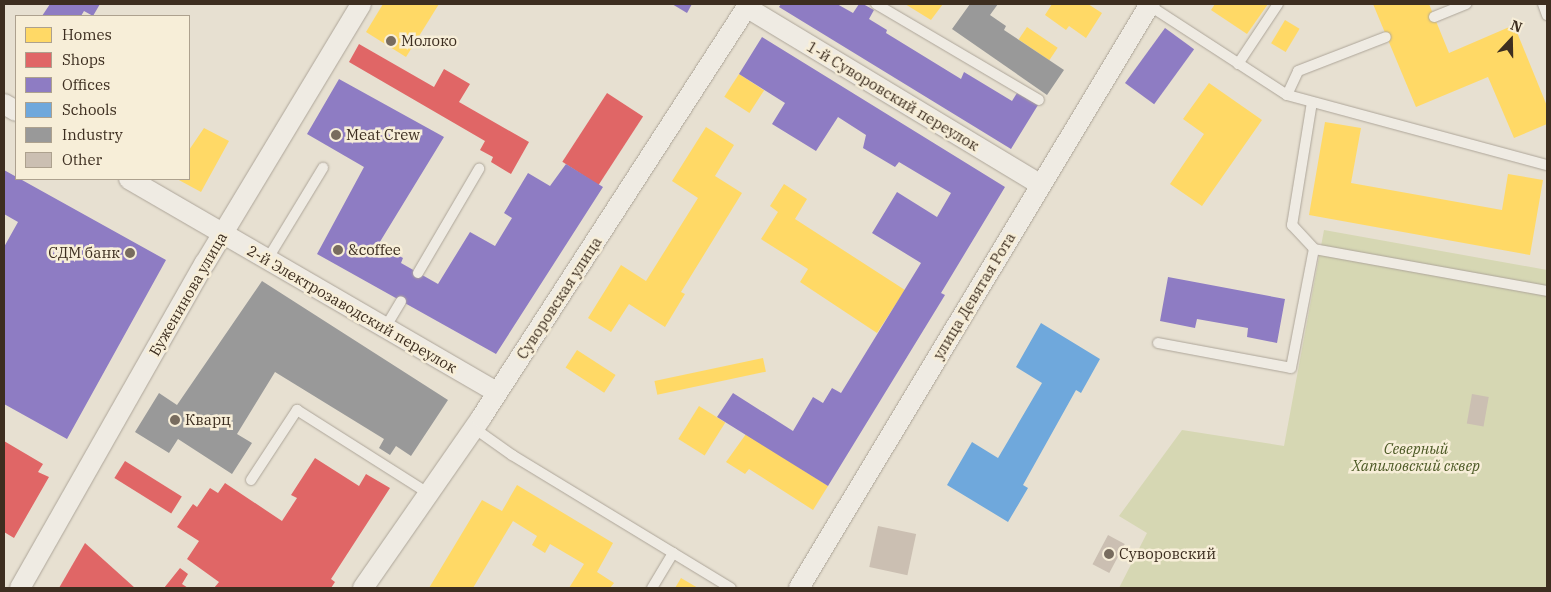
<!DOCTYPE html>
<meta charset="utf-8">
<style>
body{margin:0}
#map{position:relative;width:1551px;height:592px;overflow:hidden;background:#e7e0d1;font-family:"IBM Plex Serif",serif}
div>[style]{position:absolute}
[style*='--x']{left:calc(var(--x)*1px);top:calc(var(--y)*1px);width:calc(var(--w)*1px);rotate:calc(var(--a)*1deg)}
.green>*{inset:0;background:#d6d7b3}
.homes>*{inset:0;background:#ffd966;transform-origin:0 0}
.shops>*{inset:0;background:#e06666;transform-origin:0 0}
.offices>*{inset:0;background:#8e7cc3;transform-origin:0 0}
.schools>*{inset:0;background:#6fa8dc}
.industry>*{inset:0;background:#999}
.building>*{inset:0;background:#cbbfb2;transform-origin:0 0}
.roads{filter:drop-shadow(0 0 1px #ada599) drop-shadow(0 0 1px #ada599)}
.service>*{height:10px;margin:-5px;padding:0 5px;transform-origin:5px;border-radius:5px;background:#efebe3}
.minor>*{height:20px;margin:-10px;padding:0 10px;transform-origin:10px;border-radius:10px;background:#efebe3}
.dots>*{width:14px;height:14px;translate:-50% -50%;box-sizing:border-box;border:2px solid #f7eed8;border-radius:50%}
span{translate:-50% -50%;white-space:nowrap;text-align:center;line-height:1.15;-webkit-text-stroke:5px #f7eed8;paint-order:stroke}
.poi-label{font-size:15px;color:#3d2e20}
.left{translate:0 -50%;text-align:left}
.right{translate:-100% -50%;text-align:right}
.street-label{font-size:15px;color:#3d2e20}
.park-label{font-size:15px;color:#4d5a26;font-style:italic}
.frame{position:absolute;inset:0;border:5px solid #3d2e20;pointer-events:none}
.legend{position:absolute;left:15px;top:15px;width:175px;height:165px;box-sizing:border-box;background:#f7eed8;border:1px solid #ada18e;margin:0;padding:6px 9px;list-style:none;font-size:15px;color:#3d2e20}
.legend li{display:flex;align-items:center;gap:10px;height:25px}
.legend b{width:25px;border:1px solid #ada18e}
.north{position:absolute;left:1486px;top:15px;width:50px;height:50px;-webkit-text-stroke:4px #f7eed8;paint-order:stroke;rotate:21deg;font-size:14px;font-weight:700;line-height:20px;text-align:center;color:#3d2e20}
.north::after{content:'';display:block;margin:auto;width:18px;height:22px;background:#3d2e20;clip-path:polygon(50% 0,100% 100%,50% 72%,0 100%)}
</style>
<div id="map">
<div class="green">
<i style="clip-path:polygon(1324px 230px,1547px 270px,1547px 588px,1119px 588px,1147px 533px,1119px 516px,1182px 430px,1284px 446px)"></i>
</div>
<div class="homes">
<i style="clip-path:polygon(383px 4px,439px 4px,406px 57px,366px 32px)"></i>
<i style="clip-path:polygon(905px 4px,943px 4px,931px 20px)"></i>
<i style="clip-path:polygon(1052px 4px,1088px 4px,1102px 13px,1086px 38px,1069px 26px,1066px 30px,1045px 15px)"></i>
<i style="clip-path:polygon(1215px 4px,1268px 4px,1247px 34px,1211px 10px)"></i>
<i style="clip-path:polygon(1373px 4px,1429px 4px,1449px 53px,1514px 25px,1547px 106px,1547px 124px,1514px 138px,1488px 77px,1416px 107px)"></i>
<i style="left:1285px;top:20px;width:17px;height:27px;rotate:31deg"></i>
<i style="left:1027px;top:27px;width:37px;height:15px;rotate:34deg"></i>
<i style="left:739px;top:74px;width:30px;height:27px;rotate:33deg"></i>
<i style="clip-path:polygon(1209px 83px,1262px 120px,1202px 206px,1170px 184px,1204px 134px,1183px 119px)"></i>
<i style="clip-path:polygon(1325px 122px,1361px 128px,1351px 183px,1502px 210px,1508px 174px,1543px 180px,1530px 255px,1309px 215px)"></i>
<i style="clip-path:polygon(706px 127px,734px 145px,715px 176px,742px 193px,681px 292px,685px 294px,665px 327px,629px 304px,611px 332px,588px 318px,621px 265px,646px 281px,698px 198px,672px 181px)"></i>
<i style="clip-path:polygon(204px 128px,229px 141px,201px 192px,177px 179px,189px 179px,189px 150px)"></i>
<i style="clip-path:polygon(784px 184px,807px 199px,795px 219px,905px 290px,877px 333px,800px 282px,808px 269px,761px 239px,778px 212px,770px 206px)"></i>
<i style="left:577px;top:350px;width:46px;height:21px;rotate:33deg"></i>
<i style="left:763px;top:358px;width:14px;height:111px;rotate:78deg"></i>
<i style="left:699px;top:406px;width:31px;height:39px;rotate:32deg"></i>
<i style="clip-path:polygon(746px 434px,828px 486px,813px 510px,749px 469px,745px 474px,726px 462px)"></i>
<i style="clip-path:polygon(517px 485px,613px 543px,597px 572px,614px 583px,610px 588px,569px 588px,584px 564px,550px 544px,545px 553px,532px 545px,537px 536px,513px 521px,473px 588px,429px 588px,482px 500px,502px 511px)"></i>
<i style="clip-path:polygon(681px 578px,698px 588px,675px 588px)"></i>
</div>
<div class="shops">
<i style="clip-path:polygon(359px 44px,434px 87px,444px 69px,470px 84px,459px 102px,529px 142px,511px 174px,491px 162px,493px 157px,480px 150px,485px 141px,349px 62px)"></i>
<i style="left:607px;top:93px;width:43px;height:82px;rotate:33deg"></i>
<i style="clip-path:polygon(4px 441px,43px 464px,38px 472px,49px 477px,14px 538px,4px 532px)"></i>
<i style="clip-path:polygon(315px 458px,359px 486px,366px 474px,390px 488px,331px 579px,335px 582px,331px 588px,214px 588px,219px 582px,187px 559px,199px 541px,177px 527px,193px 504px,197px 507px,210px 488px,218px 493px,225px 483px,282px 521px,297px 498px,291px 495px)"></i>
<i style="left:125px;top:461px;width:67px;height:20px;rotate:32deg"></i>
<i style="clip-path:polygon(85px 543px,135px 588px,59px 588px)"></i>
<i style="clip-path:polygon(180px 568px,188px 574px,182px 584px,188px 588px,164px 588px)"></i>
</div>
<div class="offices">
<i style="clip-path:polygon(50px 4px,100px 4px,93px 16px,84px 11px,81px 16px,42px 16px)"></i>
<i style="clip-path:polygon(672px 4px,692px 4px,687px 13px)"></i>
<i style="clip-path:polygon(781px 4px,837px 4px,853px 13px,859px 4px,863px 4px,874px 10px,869px 19px,887px 30px,886px 33px,961px 79px,964px 72px,1012px 101px,1017px 93px,1038px 105px,1011px 149px,779px 7px)"></i>
<i style="left:1165px;top:28px;width:36px;height:68px;rotate:36deg"></i>
<i style="clip-path:polygon(762px 37px,1005px 187px,941px 293px,945px 295px,828px 486px,717px 417px,733px 393px,793px 431px,813px 397px,823px 403px,832px 388px,841px 393px,921px 263px,872px 233px,897px 192px,937px 217px,951px 193px,899px 162px,895px 167px,863px 148px,866px 135px,838px 117px,816px 151px,772px 124px,785px 103px,739px 74px)"></i>
<i style="clip-path:polygon(339px 79px,444px 137px,378px 245px,403px 258px,401px 263px,438px 284px,470px 232px,495px 246px,512px 218px,504px 213px,528px 173px,550px 186px,566px 164px,603px 187px,496px 354px,317px 254px,364px 167px,307px 134px)"></i>
<i style="clip-path:polygon(4px 170px,166px 260px,67px 439px,4px 404px,4px 247px,18px 222px,4px 214px)"></i>
<i style="clip-path:polygon(1168px 277px,1285px 299px,1277px 343px,1247px 337px,1248px 328px,1197px 319px,1195px 328px,1160px 321px)"></i>
</div>
<div class="schools">
<i style="clip-path:polygon(1041px 323px,1100px 359px,1081px 393px,1076px 390px,1023px 485px,1028px 488px,1008px 522px,947px 485px,972px 442px,998px 458px,1042px 383px,1016px 367px)"></i>
</div>
<div class="industry">
<i style="clip-path:polygon(970px 4px,998px 4px,990px 15px,1006px 26px,1004px 30px,1064px 70px,1047px 95px,952px 29px)"></i>
<i style="clip-path:polygon(262px 281px,448px 400px,411px 456px,396px 446px,390px 455px,379px 448px,384px 439px,275px 372px,237px 434px,252px 443px,232px 474px,178px 439px,169px 453px,135px 432px,159px 393px,177px 405px)"></i>
</div>
<div class="building">
<i style="left:1472px;top:394px;width:17px;height:30px;rotate:10deg"></i>
<i style="left:878px;top:526px;width:39px;height:42px;rotate:12deg"></i>
<i style="left:1108px;top:535px;width:19px;height:33px;rotate:28deg"></i>
</div>
<div class="roads">
<div class="service">
<i style="--x:876;--y:4;--w:189;--a:30.5"></i>
<i style="--x:1147;--y:4;--w:167;--a:33"></i>
<i style="--x:1287;--y:95;--w:26;--a:-65"></i>
<i style="--x:1298;--y:71;--w:94;--a:-21.1"></i>
<i style="--x:1543;--y:4;--w:12;--a:70"></i>
<i style="--x:1434;--y:17;--w:35;--a:-22"></i>
<i style="--x:1238;--y:64;--w:72;--a:-56.3"></i>
<i style="--x:1287;--y:95;--w:269;--a:15.1"></i>
<i style="--x:1312;--y:102;--w:125;--a:99.2"></i>
<i style="--x:1292;--y:225;--w:33;--a:47"></i>
<i style="--x:1314;--y:249;--w:237;--a:10.2"></i>
<i style="--x:267;--y:260;--w:108;--a:-58.7"></i>
<i style="--x:418;--y:273;--w:121;--a:-59.6"></i>
<i style="--x:385;--y:328;--w:31;--a:-59"></i>
<i style="--x:1158;--y:343;--w:135;--a:10.6"></i>
<i style="--x:1291;--y:368;--w:121;--a:-79.1"></i>
<i style="--x:474;--y:428;--w:47;--a:35.4"></i>
<i style="--x:512;--y:455;--w:256;--a:31.3"></i>
<i style="--x:251;--y:480;--w:84;--a:-56.7"></i>
<i style="--x:297;--y:410;--w:155;--a:32.4"></i>
<i style="--x:652;--y:588;--w:41;--a:-59"></i>
</div>
<div class="minor">
<i style="--x:746;--y:7;--w:342;--a:31.1"></i>
<i style="--x:4;--y:104;--w:14;--a:30"></i>
<i style="--x:129;--y:179;--w:425;--a:30.1"></i>
<i style="--x:20;--y:588;--w:374;--a:-60.4"></i>
<i style="--x:205;--y:263;--w:302;--a:-58.9"></i>
<i style="--x:363;--y:588;--w:207;--a:-55.2"></i>
<i style="--x:481;--y:418;--w:493;--a:-57.1"></i>
<i style="--x:799;--y:588;--w:681;--a:-58.99"></i>
</div>
</div>
<div class="dots">
<i style="left:391px;top:41px;background:#786c5e"></i>
<i style="left:336px;top:135px;background:#786c5e"></i>
<i style="left:338px;top:250px;background:#786c5e"></i>
<i style="left:130px;top:253px;background:#786c5e"></i>
<i style="left:175px;top:420px;background:#786c5e"></i>
<i style="left:1109px;top:554px;background:#786c5e"></i>
</div>
<div class="poi-label">
<span class="left" style="left:401px;top:41px">Молоко</span>
<span class="left" style="left:346px;top:135px">Meat Crew</span>
<span class="left" style="left:348px;top:250px">&amp;coffee</span>
<span class="right" style="left:120px;top:253px">СДМ банк</span>
<span class="left" style="left:185px;top:420px">Кварц</span>
<span class="left" style="left:1119px;top:554px">Суворовский</span>
</div>
<div class="street-label">
<span style="left:893px;top:96px;rotate:31deg">1-й Суворовский переулок</span>
<span style="left:188px;top:294px;rotate:-60deg">Буженинова улица</span>
<span style="left:974px;top:296px;rotate:-59deg">улица Девятая Рота</span>
<span style="left:559px;top:298px;rotate:-57deg">Суворовская улица</span>
<span style="left:352px;top:309px;rotate:30deg">2-й Электрозаводский переулок</span>
</div>
<div class="park-label">
<span style="left:1416px;top:457px">Северный<br>Хапиловский сквер</span>
</div>
<div class="frame"></div>
<ul class="legend">
<li><b style="height:14px;background:#ffd966"></b>Homes</li>
<li><b style="height:14px;background:#e06666"></b>Shops</li>
<li><b style="height:14px;background:#8e7cc3"></b>Offices</li>
<li><b style="height:14px;background:#6fa8dc"></b>Schools</li>
<li><b style="height:14px;background:#999"></b>Industry</li>
<li><b style="height:14px;background:#cbbfb2"></b>Other</li>
</ul>
<div class="north">N</div>
</div>
